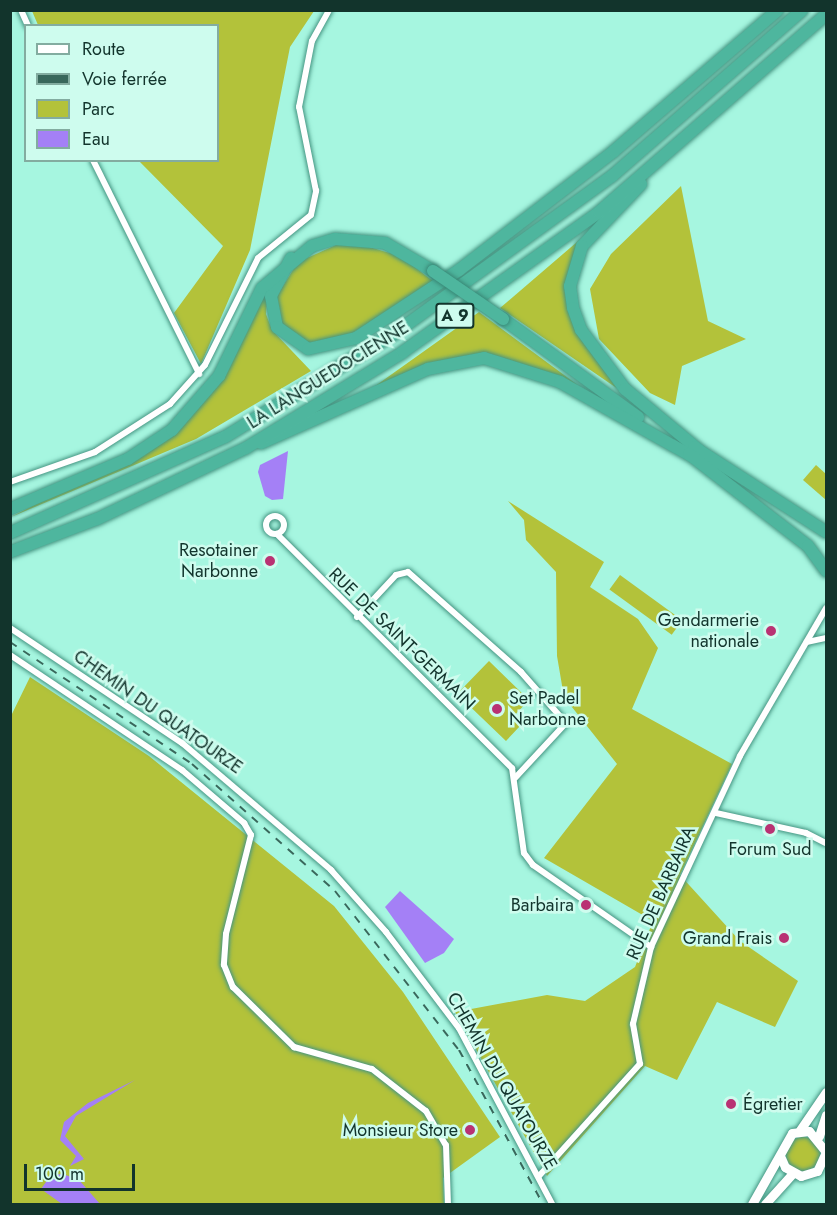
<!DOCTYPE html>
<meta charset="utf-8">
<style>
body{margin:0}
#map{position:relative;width:837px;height:1215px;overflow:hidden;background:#a6f6e0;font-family:Jost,sans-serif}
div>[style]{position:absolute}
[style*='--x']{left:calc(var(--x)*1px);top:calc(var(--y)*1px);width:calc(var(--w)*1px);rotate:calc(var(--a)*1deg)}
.green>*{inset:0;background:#b3c23a;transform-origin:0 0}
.round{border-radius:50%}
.water>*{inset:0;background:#a480f6}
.roads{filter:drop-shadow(0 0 2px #459582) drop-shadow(0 0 2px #459582)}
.street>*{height:6px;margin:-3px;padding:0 3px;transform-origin:3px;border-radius:3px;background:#fff}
.street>.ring{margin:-3px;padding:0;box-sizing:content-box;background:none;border:6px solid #fff;border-radius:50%}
.secondary>*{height:9px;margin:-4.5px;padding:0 4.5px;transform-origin:4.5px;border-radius:4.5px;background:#fff}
.highway>*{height:12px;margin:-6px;padding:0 6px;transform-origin:6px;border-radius:6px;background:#4eb69e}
.rail>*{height:2px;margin-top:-1px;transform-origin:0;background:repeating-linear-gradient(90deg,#39675b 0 8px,transparent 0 16px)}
.bridges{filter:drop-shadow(0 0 2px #398876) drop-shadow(0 0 2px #398876)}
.highway-bridge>*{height:12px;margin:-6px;padding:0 6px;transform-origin:6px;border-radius:6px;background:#4eb69e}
.dots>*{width:16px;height:16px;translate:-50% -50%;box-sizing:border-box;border:3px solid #cefcee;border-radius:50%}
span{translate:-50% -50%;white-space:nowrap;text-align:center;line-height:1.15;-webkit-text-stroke:5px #cefcee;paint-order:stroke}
.shield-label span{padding:2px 4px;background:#cefcee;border:2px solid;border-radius:4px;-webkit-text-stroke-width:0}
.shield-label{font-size:16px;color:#12342c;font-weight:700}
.street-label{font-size:18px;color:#12342c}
.poi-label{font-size:18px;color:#12342c}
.right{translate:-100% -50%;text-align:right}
.left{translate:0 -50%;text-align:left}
.frame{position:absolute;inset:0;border:12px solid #12342c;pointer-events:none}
.legend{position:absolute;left:24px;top:24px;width:195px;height:138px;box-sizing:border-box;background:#cefcee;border:2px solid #83aca0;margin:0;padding:8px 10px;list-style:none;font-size:18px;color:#12342c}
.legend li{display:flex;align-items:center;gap:12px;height:30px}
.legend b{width:30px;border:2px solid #83aca0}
.scale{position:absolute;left:24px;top:1164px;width:111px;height:27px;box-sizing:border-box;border:3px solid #12342c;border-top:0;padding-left:8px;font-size:18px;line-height:21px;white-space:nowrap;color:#12342c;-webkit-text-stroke:4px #cefcee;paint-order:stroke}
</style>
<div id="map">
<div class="green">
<i style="clip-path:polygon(32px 11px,314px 11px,290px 47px,250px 250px,201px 364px,174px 313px,223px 246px,139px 161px,218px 160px,218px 26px,38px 25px)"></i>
<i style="clip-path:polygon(681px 186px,708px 321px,746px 339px,682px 366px,675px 405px,650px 393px,599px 339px,590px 289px,611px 254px)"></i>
<i style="clip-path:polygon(584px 236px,569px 309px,618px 389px,500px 308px)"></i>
<i style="clip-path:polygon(359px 244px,400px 256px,433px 281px,354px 334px,309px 344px,281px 325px,276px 297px,298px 262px,336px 245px)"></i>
<i style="clip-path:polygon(268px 285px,266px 314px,272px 330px,311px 371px,196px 439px,11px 517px,174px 433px,222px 378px)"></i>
<i style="clip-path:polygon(479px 312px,579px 386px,497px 356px,371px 389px)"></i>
<i style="clip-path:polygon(816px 465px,826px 474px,826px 500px,803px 480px)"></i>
<i style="clip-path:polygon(508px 501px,604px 562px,590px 587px,638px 619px,658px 648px,632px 709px,732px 764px,680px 875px,740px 941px,798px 981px,775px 1027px,717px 1002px,677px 1080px,645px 1066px,547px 1176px,455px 1012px,547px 995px,585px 1001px,635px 967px,653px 921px,544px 858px,617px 764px,564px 697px,557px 656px,556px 572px,526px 540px,524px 520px)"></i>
<i style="left:620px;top:575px;width:77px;height:18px;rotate:36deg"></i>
<i style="clip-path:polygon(489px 661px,529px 700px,512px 718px,520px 726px,506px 741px,457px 694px)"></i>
<i style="clip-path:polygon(30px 677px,149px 756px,334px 906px,403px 992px,500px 1137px,443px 1178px,444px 1204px,11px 1204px,10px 718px)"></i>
<i class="round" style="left:786px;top:1137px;width:34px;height:34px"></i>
</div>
<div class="water">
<i style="clip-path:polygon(288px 451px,283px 499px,272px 500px,265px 496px,258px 472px,260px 465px)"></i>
<i style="clip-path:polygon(400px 891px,454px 939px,444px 953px,425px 963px,385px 907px)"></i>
<i style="clip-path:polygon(135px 1080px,76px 1116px,65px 1136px,84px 1159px,70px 1166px,76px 1156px,60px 1140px,64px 1122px,88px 1103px)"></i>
<i style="clip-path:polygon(63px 1174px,79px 1180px,100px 1204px,62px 1204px,41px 1189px,51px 1175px)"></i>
</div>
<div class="roads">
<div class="street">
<i style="--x:21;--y:10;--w:17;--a:66"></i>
<i style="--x:93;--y:160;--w:239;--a:63.6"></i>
<i style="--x:10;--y:482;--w:90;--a:-19.4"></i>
<i style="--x:95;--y:452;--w:89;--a:-32.6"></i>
<i style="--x:170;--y:404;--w:52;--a:-48.1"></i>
<i style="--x:205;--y:365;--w:119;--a:-63.6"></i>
<i style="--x:258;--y:258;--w:68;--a:-39.1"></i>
<i style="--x:311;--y:215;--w:25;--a:-78"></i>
<i style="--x:316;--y:191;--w:86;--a:-101.4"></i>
<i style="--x:299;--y:107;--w:67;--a:-78.9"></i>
<i style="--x:312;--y:41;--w:35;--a:-61"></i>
<i class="ring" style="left:266px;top:516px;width:12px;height:12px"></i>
<i style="--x:277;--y:534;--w:332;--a:44.9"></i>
<i style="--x:512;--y:768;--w:86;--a:82"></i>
<i style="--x:524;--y:853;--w:15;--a:53"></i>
<i style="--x:533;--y:865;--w:144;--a:34.8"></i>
<i style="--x:357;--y:617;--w:57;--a:-47.1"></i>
<i style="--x:396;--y:575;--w:12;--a:-14"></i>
<i style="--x:408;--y:572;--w:151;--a:41.5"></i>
<i style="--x:521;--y:672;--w:68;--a:48.6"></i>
<i style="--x:566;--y:723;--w:75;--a:132.8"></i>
<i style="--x:10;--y:628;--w:207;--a:33.8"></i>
<i style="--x:182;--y:743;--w:196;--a:40.4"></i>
<i style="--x:331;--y:870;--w:83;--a:48.4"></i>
<i style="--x:386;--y:932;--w:121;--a:52.8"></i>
<i style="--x:459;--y:1028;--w:199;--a:62.1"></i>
<i style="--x:807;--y:642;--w:19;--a:-12"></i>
<i style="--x:10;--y:655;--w:207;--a:33.8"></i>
<i style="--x:182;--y:770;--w:82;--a:40.5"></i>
<i style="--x:244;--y:823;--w:14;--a:60"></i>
<i style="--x:251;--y:835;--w:102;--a:104.2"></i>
<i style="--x:226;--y:934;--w:31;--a:94"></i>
<i style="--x:224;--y:965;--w:24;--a:68"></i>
<i style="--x:233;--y:987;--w:86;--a:44.5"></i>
<i style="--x:294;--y:1047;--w:81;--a:15.8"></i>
<i style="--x:372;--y:1069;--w:68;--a:37.9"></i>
<i style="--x:426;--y:1111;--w:39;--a:60"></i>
<i style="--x:446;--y:1145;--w:59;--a:88.1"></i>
<i style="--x:716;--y:813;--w:92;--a:12.5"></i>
<i style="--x:806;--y:833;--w:22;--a:27"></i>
<i style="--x:539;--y:1176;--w:151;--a:-48"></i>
<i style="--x:640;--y:1064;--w:41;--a:-99.9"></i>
<i style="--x:633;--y:1024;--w:79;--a:-76.8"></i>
<i style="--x:651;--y:947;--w:211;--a:-65"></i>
<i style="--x:740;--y:756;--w:171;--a:-59.8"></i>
</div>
<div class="secondary">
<i style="--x:800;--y:1130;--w:46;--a:-55.6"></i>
<i style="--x:819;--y:1136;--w:22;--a:-72"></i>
<i style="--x:752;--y:1204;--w:81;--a:-60.6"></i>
<i style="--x:792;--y:1133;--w:17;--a:-7"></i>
<i style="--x:809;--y:1131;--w:27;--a:51"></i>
<i style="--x:826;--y:1152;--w:21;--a:115"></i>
<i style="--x:817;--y:1171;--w:17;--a:163"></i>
<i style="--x:801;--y:1176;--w:18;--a:-151"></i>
<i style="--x:785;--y:1167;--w:12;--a:-114"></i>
<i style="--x:765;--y:1204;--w:42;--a:-47.9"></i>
</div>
<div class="highway">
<i style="--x:641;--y:184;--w:86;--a:133.6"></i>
<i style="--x:582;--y:246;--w:42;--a:106.7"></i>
<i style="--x:570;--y:286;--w:22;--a:82"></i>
<i style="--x:573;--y:308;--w:23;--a:70"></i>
<i style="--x:581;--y:330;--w:74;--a:53.3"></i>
<i style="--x:625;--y:389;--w:96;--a:39.5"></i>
<i style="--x:291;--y:258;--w:43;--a:117.8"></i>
<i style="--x:271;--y:296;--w:32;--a:79"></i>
<i style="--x:277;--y:327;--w:38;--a:35"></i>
<i style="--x:308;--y:349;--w:49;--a:-12.9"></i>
<i style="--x:356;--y:338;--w:123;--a:-33.4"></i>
<i style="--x:459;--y:270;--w:195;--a:-37.5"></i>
<i style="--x:614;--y:151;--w:216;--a:-40.7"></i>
<i style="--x:503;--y:319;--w:167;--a:36"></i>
<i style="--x:261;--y:443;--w:183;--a:-23.9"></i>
<i style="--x:428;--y:369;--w:57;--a:-11.1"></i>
<i style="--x:484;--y:358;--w:80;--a:17.5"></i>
<i style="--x:560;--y:382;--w:155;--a:29.4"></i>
<i style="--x:694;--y:447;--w:157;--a:32.8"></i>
<i style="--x:689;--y:454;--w:150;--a:37.7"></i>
<i style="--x:808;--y:546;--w:31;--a:54"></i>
<i style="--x:10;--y:509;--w:128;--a:-23"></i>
<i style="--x:128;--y:459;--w:53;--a:-33.4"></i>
<i style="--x:172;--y:430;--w:72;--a:-49"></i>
<i style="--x:219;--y:376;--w:98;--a:-64"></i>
<i style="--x:262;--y:288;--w:65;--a:-40"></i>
<i style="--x:312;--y:246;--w:24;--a:-17"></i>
<i style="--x:335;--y:239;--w:50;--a:4.6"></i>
<i style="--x:385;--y:243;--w:56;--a:30.3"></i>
<i style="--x:10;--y:533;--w:235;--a:-24.1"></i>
<i style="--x:225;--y:437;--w:199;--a:-31.5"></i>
<i style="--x:395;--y:333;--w:268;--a:-35.9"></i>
<i style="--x:612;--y:176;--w:252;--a:-41.1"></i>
<i style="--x:10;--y:552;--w:93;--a:-20.8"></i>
<i style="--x:97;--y:519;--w:165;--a:-25.5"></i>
<i style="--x:246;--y:448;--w:184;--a:-31.4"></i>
<i style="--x:403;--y:352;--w:241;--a:-35.5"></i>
<i style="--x:599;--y:212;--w:301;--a:-41"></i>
</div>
</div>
<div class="rail">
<i style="--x:10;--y:642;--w:219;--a:33.8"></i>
<i style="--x:192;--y:764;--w:191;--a:41.6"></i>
<i style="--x:335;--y:891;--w:202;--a:52.1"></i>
<i style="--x:459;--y:1050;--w:175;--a:61.4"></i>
</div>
<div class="bridges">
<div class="highway-bridge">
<i style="--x:433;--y:271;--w:85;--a:34.4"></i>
</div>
</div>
<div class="dots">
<i style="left:270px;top:561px;background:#b93273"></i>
<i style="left:771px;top:631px;background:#b93273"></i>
<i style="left:497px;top:709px;background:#b93273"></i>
<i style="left:770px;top:829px;background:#b93273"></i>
<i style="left:586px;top:905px;background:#b93273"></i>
<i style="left:784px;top:938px;background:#b93273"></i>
<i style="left:731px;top:1104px;background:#b93273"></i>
<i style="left:470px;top:1130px;background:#b93273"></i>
</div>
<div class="shield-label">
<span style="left:455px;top:316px">A 9</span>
</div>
<div class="street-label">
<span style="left:328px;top:375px;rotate:-32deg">LA LANGUEDOCIENNE</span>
<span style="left:402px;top:639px;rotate:44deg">RUE DE SAINT-GERMAIN</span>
<span style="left:158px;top:712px;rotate:35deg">CHEMIN DU QUATOURZE</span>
<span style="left:661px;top:893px;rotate:-66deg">RUE DE BARBAIRA</span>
<span style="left:502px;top:1081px;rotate:60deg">CHEMIN DU QUATOURZE</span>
</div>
<div class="poi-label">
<span class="right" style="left:258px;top:561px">Resotainer<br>Narbonne</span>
<span class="right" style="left:759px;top:631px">Gendarmerie<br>nationale</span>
<span class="left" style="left:509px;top:709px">Set Padel<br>Narbonne</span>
<span style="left:770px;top:849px">Forum Sud</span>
<span class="right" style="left:574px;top:905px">Barbaira</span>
<span class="right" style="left:772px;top:938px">Grand Frais</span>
<span class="left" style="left:743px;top:1104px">Égretier</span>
<span class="right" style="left:458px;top:1130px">Monsieur Store</span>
</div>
<div class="frame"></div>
<ul class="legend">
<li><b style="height:8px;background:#fff"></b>Route</li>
<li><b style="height:8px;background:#39675b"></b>Voie ferrée</li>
<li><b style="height:16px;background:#b3c23a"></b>Parc</li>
<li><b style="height:16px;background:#a480f6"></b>Eau</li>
</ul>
<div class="scale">100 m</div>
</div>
